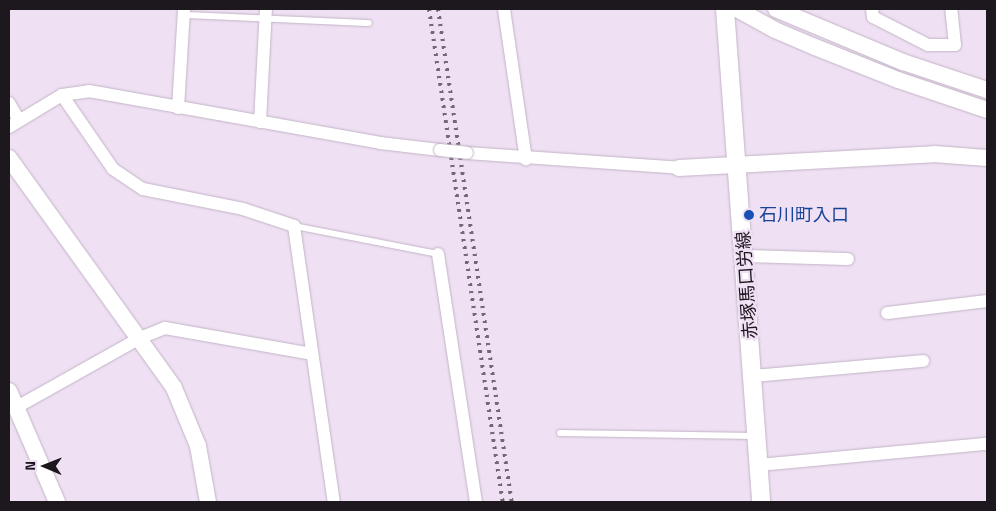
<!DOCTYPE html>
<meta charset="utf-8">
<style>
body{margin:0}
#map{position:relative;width:996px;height:511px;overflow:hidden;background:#efe0f3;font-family:"Titillium Web","Noto Sans JP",sans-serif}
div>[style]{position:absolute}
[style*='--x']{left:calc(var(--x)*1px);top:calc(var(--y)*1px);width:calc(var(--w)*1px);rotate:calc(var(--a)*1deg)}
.roads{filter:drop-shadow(0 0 1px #c2b4c6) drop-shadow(0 0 1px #c2b4c6)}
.service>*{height:6px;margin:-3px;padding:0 3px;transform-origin:3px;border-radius:3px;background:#fff}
.minor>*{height:12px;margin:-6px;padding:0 6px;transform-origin:6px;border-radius:6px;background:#fff}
.tertiary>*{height:16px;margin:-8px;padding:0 8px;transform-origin:8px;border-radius:8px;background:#fff}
.secondary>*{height:18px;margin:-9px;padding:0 9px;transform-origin:9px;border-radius:9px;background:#fff}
.rail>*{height:4px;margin-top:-2px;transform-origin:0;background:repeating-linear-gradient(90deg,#736975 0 2.5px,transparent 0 7.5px)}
.bridges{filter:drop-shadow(0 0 1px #c2b4c6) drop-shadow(0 0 1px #c2b4c6)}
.minor-bridge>*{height:12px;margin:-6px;padding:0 6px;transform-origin:6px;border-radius:6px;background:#fff}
.dots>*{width:14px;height:14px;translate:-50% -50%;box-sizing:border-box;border:2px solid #efe0f3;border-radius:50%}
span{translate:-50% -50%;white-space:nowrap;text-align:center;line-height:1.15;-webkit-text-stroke:4.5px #efe0f3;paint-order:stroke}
.transit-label{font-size:18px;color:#164399}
.left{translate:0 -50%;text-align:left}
.street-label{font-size:18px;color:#1d171e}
.frame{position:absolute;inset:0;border:10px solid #1d171e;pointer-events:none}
.north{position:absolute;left:20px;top:441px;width:50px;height:50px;-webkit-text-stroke:4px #efe0f3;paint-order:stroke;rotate:271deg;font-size:14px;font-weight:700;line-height:20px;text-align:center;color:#1d171e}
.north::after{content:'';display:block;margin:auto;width:18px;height:22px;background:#1d171e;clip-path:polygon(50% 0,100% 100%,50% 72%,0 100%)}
</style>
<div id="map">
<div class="roads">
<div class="service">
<i style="--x:184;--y:15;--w:185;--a:2.5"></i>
<i style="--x:294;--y:226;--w:147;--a:11"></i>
<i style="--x:560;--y:433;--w:196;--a:0.9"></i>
</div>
<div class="minor">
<i style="--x:504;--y:9;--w:152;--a:81.7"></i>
<i style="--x:872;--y:9;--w:8;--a:83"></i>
<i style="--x:873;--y:17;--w:62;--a:27"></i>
<i style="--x:928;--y:45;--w:27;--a:0"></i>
<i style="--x:955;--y:45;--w:36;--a:-96"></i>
<i style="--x:62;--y:95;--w:90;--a:55.4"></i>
<i style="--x:113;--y:169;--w:36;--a:34"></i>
<i style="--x:143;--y:189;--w:102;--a:11.3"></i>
<i style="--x:243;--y:209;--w:54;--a:18.4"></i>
<i style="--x:294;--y:226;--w:279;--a:81.8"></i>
<i style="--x:9;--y:103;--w:20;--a:60"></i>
<i style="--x:178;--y:108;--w:99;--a:-86.5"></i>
<i style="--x:260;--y:122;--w:113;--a:-87"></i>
<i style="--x:9;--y:127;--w:62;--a:-31.1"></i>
<i style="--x:62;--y:95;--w:27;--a:-8"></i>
<i style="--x:89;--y:91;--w:296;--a:10.1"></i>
<i style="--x:380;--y:143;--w:60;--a:6.7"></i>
<i style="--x:467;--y:153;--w:213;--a:4"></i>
<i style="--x:438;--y:254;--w:251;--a:81.3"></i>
<i style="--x:745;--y:256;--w:103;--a:1.7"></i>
<i style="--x:887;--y:313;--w:101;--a:-6.8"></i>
<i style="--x:754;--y:376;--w:170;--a:-5.1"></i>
<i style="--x:17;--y:407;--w:141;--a:-29.3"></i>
<i style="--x:140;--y:338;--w:27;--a:-22"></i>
<i style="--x:165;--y:328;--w:149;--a:10"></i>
<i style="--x:759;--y:465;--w:229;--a:-5.3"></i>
</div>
<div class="tertiary">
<i style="--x:737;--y:9;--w:43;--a:28.9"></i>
<i style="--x:775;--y:30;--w:43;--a:23"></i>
<i style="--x:815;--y:47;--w:89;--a:21.7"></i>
<i style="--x:898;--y:80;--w:94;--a:18.6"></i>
<i style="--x:776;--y:9;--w:138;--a:22.7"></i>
<i style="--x:903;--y:62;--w:89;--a:18.4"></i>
<i style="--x:9;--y:158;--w:283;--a:54.3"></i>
<i style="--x:174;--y:388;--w:63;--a:67.5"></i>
<i style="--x:198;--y:446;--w:57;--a:79.9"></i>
<i style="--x:679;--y:168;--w:255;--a:-3.1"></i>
<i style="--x:934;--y:154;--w:53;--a:4.3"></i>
<i style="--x:9;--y:391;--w:121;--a:66.6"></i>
</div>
<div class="secondary">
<i style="--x:725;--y:9;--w:494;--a:85.8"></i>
</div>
</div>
<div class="rail">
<i style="--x:429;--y:9;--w:499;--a:81.5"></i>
<i style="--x:438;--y:9;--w:499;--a:81.5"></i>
</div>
<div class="bridges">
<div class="minor-bridge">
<i style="--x:440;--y:150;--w:27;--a:6"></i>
</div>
</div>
<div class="dots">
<i style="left:749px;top:215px;background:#1a4fb4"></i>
</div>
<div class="transit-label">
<span class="left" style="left:759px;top:215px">石川町入口</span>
</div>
<div class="street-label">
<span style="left:747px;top:285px;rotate:-94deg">赤塚馬口労線</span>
</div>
<div class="frame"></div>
<div class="north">N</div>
</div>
